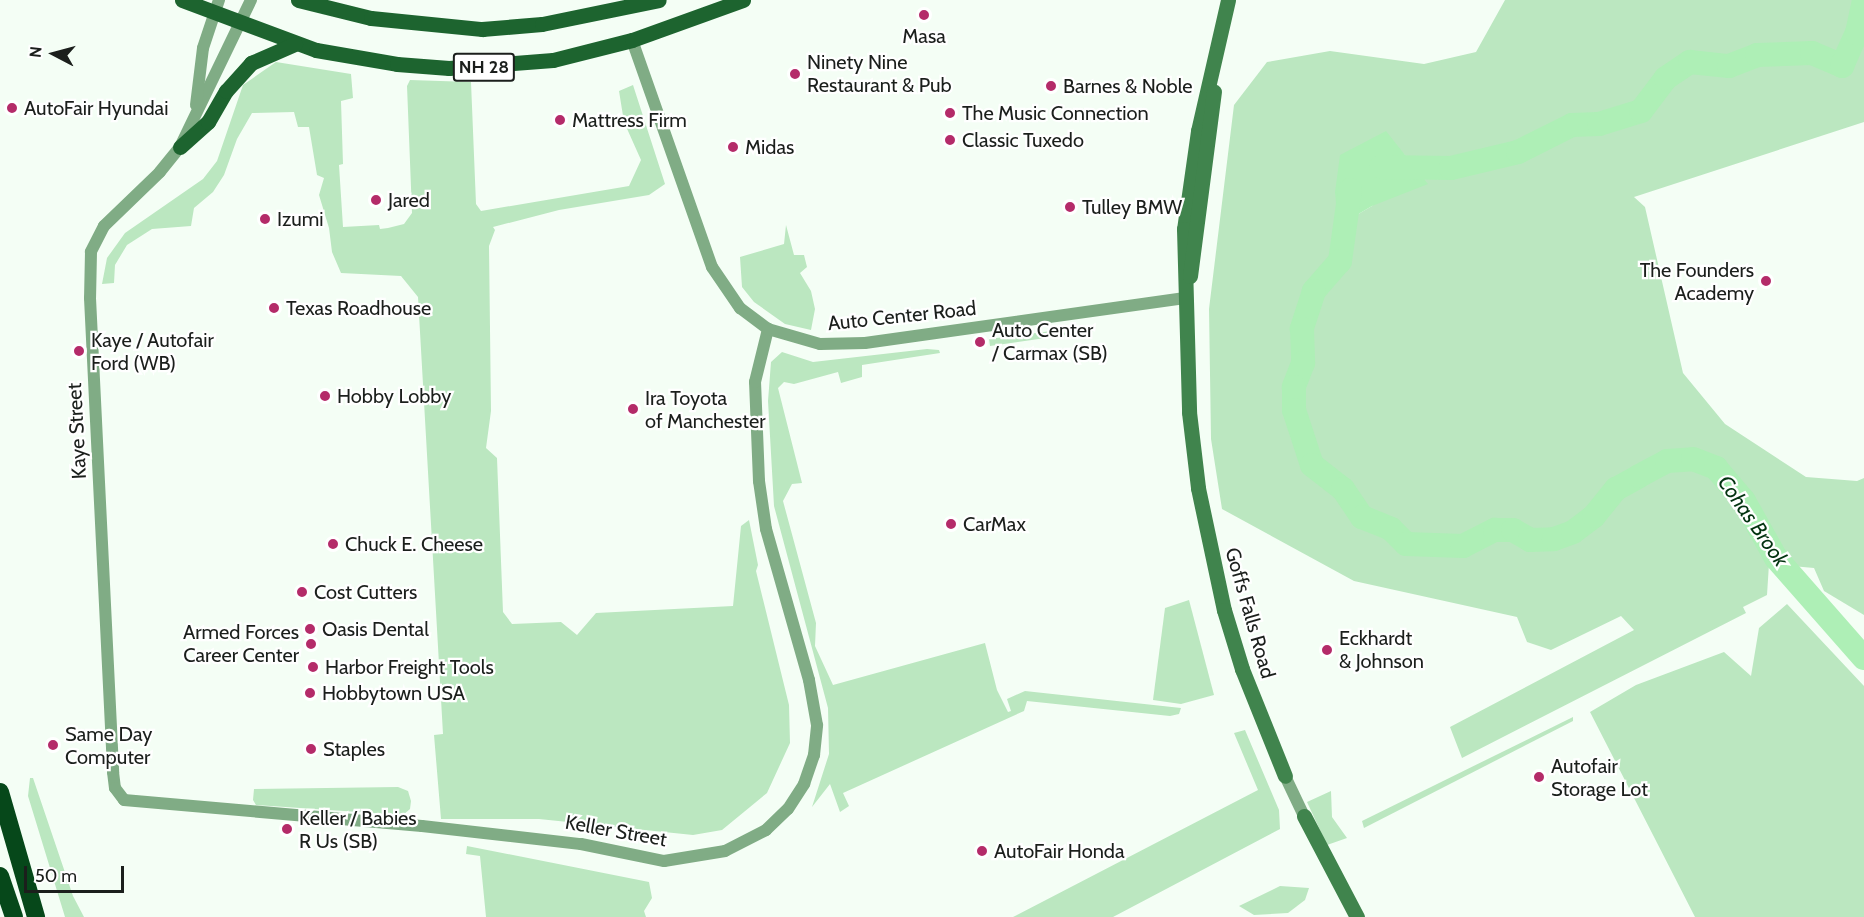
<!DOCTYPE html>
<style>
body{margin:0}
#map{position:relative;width:1864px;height:917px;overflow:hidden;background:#f4fef5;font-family:Cabin,sans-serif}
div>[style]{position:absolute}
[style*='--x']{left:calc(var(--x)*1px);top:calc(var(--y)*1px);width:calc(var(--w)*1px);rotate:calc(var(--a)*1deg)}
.green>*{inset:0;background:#bbe7c0}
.water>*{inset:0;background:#aeefb6}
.river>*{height:24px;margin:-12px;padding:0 12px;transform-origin:12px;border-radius:12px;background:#aeefb6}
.street>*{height:12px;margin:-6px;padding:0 6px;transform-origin:6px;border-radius:6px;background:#80ac85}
.secondary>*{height:15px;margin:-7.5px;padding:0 7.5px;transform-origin:7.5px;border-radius:7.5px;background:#40844d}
.primary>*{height:15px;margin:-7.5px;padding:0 7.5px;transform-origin:7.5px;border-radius:7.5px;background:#1d642f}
.highway>*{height:18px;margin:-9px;padding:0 9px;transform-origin:9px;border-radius:9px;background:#06481a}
.dots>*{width:16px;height:16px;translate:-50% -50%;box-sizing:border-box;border:3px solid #fff;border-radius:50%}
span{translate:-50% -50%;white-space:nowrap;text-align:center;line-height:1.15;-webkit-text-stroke:4.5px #fff;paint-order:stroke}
.shield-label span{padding:2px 4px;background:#fff;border:2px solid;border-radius:4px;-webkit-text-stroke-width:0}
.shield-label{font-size:18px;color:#1b1f1c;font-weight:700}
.poi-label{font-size:20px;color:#1b1f1c}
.left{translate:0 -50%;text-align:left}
.right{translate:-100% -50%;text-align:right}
.street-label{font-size:20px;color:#1b1f1c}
.water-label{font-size:21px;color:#023310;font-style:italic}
.north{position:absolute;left:24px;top:24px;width:60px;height:60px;-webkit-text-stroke:4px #fff;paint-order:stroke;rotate:276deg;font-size:16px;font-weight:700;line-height:24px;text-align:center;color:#1b1f1c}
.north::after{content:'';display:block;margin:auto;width:21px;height:27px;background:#1b1f1c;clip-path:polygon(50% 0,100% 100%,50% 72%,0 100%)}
.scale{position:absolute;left:24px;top:866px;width:100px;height:27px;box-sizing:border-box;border:3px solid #1b1f1c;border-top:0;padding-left:8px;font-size:18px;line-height:21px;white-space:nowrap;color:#1b1f1c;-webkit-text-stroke:4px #fff;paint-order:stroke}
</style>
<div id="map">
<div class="green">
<i style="clip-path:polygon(evenodd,1505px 0,1864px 0,1864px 122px,1634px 197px,1645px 207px,1683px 373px,1725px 424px,1806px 477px,1857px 481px,1864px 478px,1864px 615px,1824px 591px,1814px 568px,1769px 564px,1767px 595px,1743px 607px,1746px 613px,1462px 758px,1450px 727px,1634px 630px,1621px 616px,1551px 650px,1527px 642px,1517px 617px,1354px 581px,1222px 509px,1211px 439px,1209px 309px,1234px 105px,1267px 62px,1330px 51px,1424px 64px,1476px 52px,1505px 0,1405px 154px,1372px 206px,1338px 226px,1405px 154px)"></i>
<i style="clip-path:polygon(276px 62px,351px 74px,353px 98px,341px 101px,343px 164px,339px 165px,343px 227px,379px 225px,380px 229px,388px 228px,404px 224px,412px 213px,407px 86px,410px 80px,471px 82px,476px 204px,481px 211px,629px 186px,641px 160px,624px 122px,619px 91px,633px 85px,665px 184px,649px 195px,559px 210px,493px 227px,495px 230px,489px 246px,491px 411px,486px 448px,497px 458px,503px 612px,512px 624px,561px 622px,577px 635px,596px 613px,733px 606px,741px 526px,749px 520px,758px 565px,756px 571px,789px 705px,790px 743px,767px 793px,722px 830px,693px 835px,539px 819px,441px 819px,434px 735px,443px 734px,418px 297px,401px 276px,341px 273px,332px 252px,329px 228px,319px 195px,324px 178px,317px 175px,309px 127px,298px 127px,294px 112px,252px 113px,237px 139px,224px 175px,213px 192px,194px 208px,191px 226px,152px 229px,127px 245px,115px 265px,114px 283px,102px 284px,107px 258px,125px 233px,203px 179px,217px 161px,243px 85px)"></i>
<i style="clip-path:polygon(786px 225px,794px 255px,804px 255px,807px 267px,800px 273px,811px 291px,815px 309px,811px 330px,785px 324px,754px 302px,742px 287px,740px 257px,784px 244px)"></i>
<i style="clip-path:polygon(1091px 326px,1094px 331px,990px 346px,989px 339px)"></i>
<i style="clip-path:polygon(927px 349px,939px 350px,940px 353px,862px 365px,862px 377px,841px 383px,838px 372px,794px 384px,784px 382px,778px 388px,802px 483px,792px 484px,783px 501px,816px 623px,815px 646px,833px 685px,985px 643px,997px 690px,1008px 712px,1011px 711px,1007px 699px,1025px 691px,1181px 708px,1179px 714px,1170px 716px,1027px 701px,1024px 711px,843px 793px,849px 806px,840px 812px,830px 784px,812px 807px,829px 754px,828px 708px,774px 506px,768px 401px,771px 362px,782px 352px,813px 362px)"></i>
<i style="clip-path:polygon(1189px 600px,1214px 695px,1181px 704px,1153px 700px,1165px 608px)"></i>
<i style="clip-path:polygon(1787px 604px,1864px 686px,1864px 917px,1695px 917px,1590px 712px,1636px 685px,1724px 652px,1751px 676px,1759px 628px)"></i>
<i style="clip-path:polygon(1573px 717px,1573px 721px,1364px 828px,1362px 821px)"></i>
<i style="clip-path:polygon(1245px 730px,1279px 810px,1280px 829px,1113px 917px,1013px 917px,1258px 790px,1234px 733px)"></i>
<i style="clip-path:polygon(30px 778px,33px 778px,73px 896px,84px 917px,65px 917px,28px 796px)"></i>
<i style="clip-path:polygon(398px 787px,408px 791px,411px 801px,410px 809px,403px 815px,256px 805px,253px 800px,254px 789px)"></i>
<i style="clip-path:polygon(1331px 791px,1332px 817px,1347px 838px,1327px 845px,1307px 802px)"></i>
<i style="clip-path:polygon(467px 846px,649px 882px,652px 898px,644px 911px,646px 917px,486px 917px,480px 856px,466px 854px)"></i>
<i style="clip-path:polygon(1280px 886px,1309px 888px,1305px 900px,1288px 913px,1254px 915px,1239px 906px)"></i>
</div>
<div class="water">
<i style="clip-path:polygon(1386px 131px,1428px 184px,1372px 206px,1338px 226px,1335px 192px,1340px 155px)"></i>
</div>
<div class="river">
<i style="--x:1381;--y:167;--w:70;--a:0.8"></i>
<i style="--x:1451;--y:168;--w:69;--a:-13.4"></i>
<i style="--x:1518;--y:152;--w:60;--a:-26.6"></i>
<i style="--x:1572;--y:125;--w:27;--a:-2"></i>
<i style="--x:1599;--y:124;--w:44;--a:-17.2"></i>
<i style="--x:1641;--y:111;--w:41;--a:-52.9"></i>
<i style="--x:1666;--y:78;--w:29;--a:-34"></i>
<i style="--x:1690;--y:62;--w:39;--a:6"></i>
<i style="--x:1729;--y:66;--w:30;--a:-21"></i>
<i style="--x:1757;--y:55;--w:55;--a:-2.1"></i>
<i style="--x:1812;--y:53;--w:33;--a:23"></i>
<i style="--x:1842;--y:66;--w:36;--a:-66"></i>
<i style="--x:1857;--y:33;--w:34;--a:-78"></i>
<i style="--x:1350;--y:190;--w:72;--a:98"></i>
<i style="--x:1340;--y:261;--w:40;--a:131"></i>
<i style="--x:1314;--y:291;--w:40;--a:108"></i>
<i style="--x:1302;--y:329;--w:34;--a:88"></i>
<i style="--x:1303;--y:363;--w:26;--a:111"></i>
<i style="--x:1294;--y:387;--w:23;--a:90"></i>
<i style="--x:1294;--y:410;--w:58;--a:71.9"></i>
<i style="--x:1312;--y:465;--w:39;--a:38"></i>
<i style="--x:1343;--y:489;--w:34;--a:56"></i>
<i style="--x:1362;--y:517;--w:31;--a:22"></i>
<i style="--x:1391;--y:529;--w:21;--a:45"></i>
<i style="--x:1406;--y:544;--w:57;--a:2"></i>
<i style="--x:1463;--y:546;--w:36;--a:-27"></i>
<i style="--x:1495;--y:530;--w:18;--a:0"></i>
<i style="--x:1513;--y:530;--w:20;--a:30"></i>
<i style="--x:1530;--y:540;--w:24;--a:-2"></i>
<i style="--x:1554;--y:539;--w:20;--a:-20"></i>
<i style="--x:1573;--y:532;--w:26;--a:-37"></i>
<i style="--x:1594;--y:516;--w:35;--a:-51"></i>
<i style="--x:1616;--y:489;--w:26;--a:-29"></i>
<i style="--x:1639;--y:476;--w:32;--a:-28"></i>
<i style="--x:1667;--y:461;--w:26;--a:-4"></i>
<i style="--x:1693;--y:459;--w:25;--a:21"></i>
<i style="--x:1716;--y:468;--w:43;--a:49.7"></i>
<i style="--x:1744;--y:501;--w:65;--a:60.7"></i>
<i style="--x:1776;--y:558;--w:133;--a:48.7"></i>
</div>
<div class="street">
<i style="--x:251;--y:0;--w:163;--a:115.8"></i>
<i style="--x:180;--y:147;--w:32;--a:129"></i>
<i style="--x:160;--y:172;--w:78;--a:136"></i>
<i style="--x:104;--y:226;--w:29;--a:117"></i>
<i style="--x:91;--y:252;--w:46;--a:91.2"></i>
<i style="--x:90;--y:298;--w:475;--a:87.2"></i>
<i style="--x:113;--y:772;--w:16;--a:83"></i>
<i style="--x:115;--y:788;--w:15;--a:53"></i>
<i style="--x:124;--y:800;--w:299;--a:5"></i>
<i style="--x:422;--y:826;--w:160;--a:6.5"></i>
<i style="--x:581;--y:844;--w:85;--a:11.6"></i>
<i style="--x:664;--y:861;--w:62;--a:-9.3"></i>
<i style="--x:725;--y:851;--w:46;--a:-27.1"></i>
<i style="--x:766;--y:830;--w:30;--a:-44"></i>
<i style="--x:788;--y:809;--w:30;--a:-57"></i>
<i style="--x:804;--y:784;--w:31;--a:-71"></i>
<i style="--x:814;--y:755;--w:30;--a:-84"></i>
<i style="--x:817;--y:725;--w:46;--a:-100.1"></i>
<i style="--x:809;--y:680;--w:157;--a:-105.9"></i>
<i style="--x:766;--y:529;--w:49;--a:-98.3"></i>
<i style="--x:759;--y:481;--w:99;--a:-92.3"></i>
<i style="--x:755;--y:382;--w:55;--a:-76.2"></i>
<i style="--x:632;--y:40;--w:241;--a:70.6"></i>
<i style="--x:712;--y:267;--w:50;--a:55.7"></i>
<i style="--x:740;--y:308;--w:35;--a:37"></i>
<i style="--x:768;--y:329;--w:54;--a:16.1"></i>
<i style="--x:820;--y:344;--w:45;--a:-1.3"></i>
<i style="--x:865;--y:343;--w:323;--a:-8"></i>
<i style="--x:196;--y:105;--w:57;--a:-83"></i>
<i style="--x:203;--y:48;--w:51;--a:-71.6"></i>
<i style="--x:1285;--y:776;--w:44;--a:64.6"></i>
</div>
<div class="secondary">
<i style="--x:1228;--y:0;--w:134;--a:102.9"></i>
<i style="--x:1198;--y:131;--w:99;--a:98.1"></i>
<i style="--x:1184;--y:229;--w:183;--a:88.4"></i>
<i style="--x:1189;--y:412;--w:77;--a:83.2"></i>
<i style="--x:1198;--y:488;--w:125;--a:78"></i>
<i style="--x:1224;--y:610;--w:62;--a:73"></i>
<i style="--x:1242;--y:669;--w:115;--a:68.1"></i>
<i style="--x:1190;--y:276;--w:186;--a:-82.6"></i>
<i style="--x:1304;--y:816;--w:114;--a:62.3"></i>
</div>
<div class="primary">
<i style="--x:182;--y:0;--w:143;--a:20.5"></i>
<i style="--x:316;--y:50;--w:82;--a:9.8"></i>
<i style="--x:397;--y:64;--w:52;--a:4.4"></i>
<i style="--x:449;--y:68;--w:104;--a:-4.4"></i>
<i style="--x:553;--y:60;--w:81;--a:-14.2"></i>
<i style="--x:632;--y:40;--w:118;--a:-19.8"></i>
<i style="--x:298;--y:0;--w:75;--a:13.9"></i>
<i style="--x:371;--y:18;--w:112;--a:5.7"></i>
<i style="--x:482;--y:29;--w:60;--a:-4.8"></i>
<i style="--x:542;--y:24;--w:119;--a:-11.6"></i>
<i style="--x:180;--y:147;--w:38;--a:-42"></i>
<i style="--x:208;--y:122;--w:36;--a:-60"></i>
<i style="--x:226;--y:91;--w:38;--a:-48"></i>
<i style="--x:251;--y:63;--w:48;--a:-23.4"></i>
</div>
<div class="highway">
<i style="--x:0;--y:792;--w:130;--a:73.9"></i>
<i style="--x:0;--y:876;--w:43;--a:71.1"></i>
</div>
<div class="dots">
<i style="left:924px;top:15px;background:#b42b69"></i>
<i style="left:795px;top:74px;background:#b42b69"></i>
<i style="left:1051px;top:86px;background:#b42b69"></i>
<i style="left:12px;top:108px;background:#b42b69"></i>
<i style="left:950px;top:113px;background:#b42b69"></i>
<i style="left:560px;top:120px;background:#b42b69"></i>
<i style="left:950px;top:140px;background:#b42b69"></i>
<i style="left:733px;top:147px;background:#b42b69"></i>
<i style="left:376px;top:200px;background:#b42b69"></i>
<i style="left:1070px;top:207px;background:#b42b69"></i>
<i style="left:265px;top:219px;background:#b42b69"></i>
<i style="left:1766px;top:281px;background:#b42b69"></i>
<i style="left:274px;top:308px;background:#b42b69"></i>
<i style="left:980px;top:342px;background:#b42b69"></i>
<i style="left:79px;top:351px;background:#b42b69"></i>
<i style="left:325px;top:396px;background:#b42b69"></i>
<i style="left:633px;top:409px;background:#b42b69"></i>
<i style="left:951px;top:524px;background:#b42b69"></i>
<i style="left:333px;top:544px;background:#b42b69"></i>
<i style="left:302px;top:592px;background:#b42b69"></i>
<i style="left:310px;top:629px;background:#b42b69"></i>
<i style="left:311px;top:644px;background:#b42b69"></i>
<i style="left:1327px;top:650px;background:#b42b69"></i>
<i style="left:313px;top:667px;background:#b42b69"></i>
<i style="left:310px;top:693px;background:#b42b69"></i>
<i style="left:53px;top:745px;background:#b42b69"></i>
<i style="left:311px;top:749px;background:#b42b69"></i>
<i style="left:1539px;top:777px;background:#b42b69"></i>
<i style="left:287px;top:829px;background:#b42b69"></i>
<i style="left:982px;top:851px;background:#b42b69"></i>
</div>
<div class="shield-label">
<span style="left:484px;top:67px">NH 28</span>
</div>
<div class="poi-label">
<span style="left:924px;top:36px">Masa</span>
<span class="left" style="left:807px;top:74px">Ninety Nine<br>Restaurant &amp; Pub</span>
<span class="left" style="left:1063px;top:86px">Barnes &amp; Noble</span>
<span class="left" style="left:24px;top:108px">AutoFair Hyundai</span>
<span class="left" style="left:962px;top:113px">The Music Connection</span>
<span class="left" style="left:572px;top:120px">Mattress Firm</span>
<span class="left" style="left:962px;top:140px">Classic Tuxedo</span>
<span class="left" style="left:745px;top:147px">Midas</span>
<span class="left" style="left:388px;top:200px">Jared</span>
<span class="left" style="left:1082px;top:207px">Tulley BMW</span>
<span class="left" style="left:277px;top:219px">Izumi</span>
<span class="right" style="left:1754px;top:282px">The Founders<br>Academy</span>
<span class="left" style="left:286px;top:308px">Texas Roadhouse</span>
<span class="left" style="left:992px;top:342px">Auto Center<br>/ Carmax (SB)</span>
<span class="left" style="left:91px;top:352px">Kaye / Autofair<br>Ford (WB)</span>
<span class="left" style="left:337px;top:396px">Hobby Lobby</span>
<span class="left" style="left:645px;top:410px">Ira Toyota<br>of Manchester</span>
<span class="left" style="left:963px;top:524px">CarMax</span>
<span class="left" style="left:345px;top:544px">Chuck E. Cheese</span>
<span class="left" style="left:314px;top:592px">Cost Cutters</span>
<span class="left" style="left:322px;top:629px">Oasis Dental</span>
<span class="right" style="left:299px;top:644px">Armed Forces<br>Career Center</span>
<span class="left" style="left:1339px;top:650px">Eckhardt<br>&amp; Johnson</span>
<span class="left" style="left:325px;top:667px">Harbor Freight Tools</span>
<span class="left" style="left:322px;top:693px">Hobbytown USA</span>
<span class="left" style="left:65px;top:746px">Same Day<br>Computer</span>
<span class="left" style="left:323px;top:749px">Staples</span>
<span class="left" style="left:1551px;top:778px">Autofair<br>Storage Lot</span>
<span class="left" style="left:299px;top:830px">Keller / Babies<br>R Us (SB)</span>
<span class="left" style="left:994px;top:851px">AutoFair Honda</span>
</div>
<div class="street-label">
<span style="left:902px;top:316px;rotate:-6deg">Auto Center Road</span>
<span style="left:77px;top:431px;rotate:-93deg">Kaye Street</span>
<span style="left:1250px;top:613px;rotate:74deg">Goffs Falls Road</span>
<span style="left:616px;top:831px;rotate:10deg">Keller Street</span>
</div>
<div class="water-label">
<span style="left:1753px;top:521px;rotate:55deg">Cohas Brook</span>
</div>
<div class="north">N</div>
<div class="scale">50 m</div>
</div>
